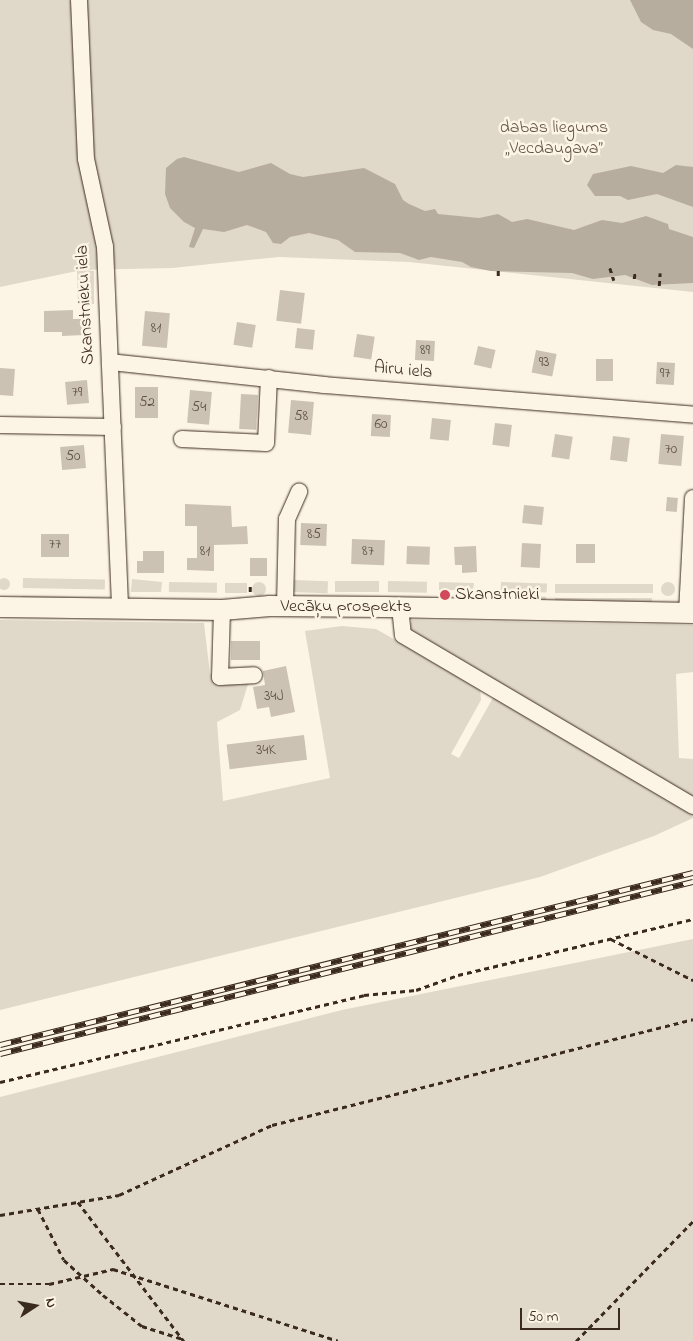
<!DOCTYPE html>
<meta charset="utf-8">
<style>
body{margin:0}
#map{position:relative;width:693px;height:1341px;overflow:hidden;background:#fcf5e5;font-family:"Indie Flower",sans-serif}
div>[style]{position:absolute}
[style*='--x']{left:calc(var(--x)*1px);top:calc(var(--y)*1px);width:calc(var(--w)*1px);rotate:calc(var(--a)*1deg)}
.green>*{inset:0;background:#e0d8c8;transform-origin:0 0}
.round{border-radius:50%}
.water>*{inset:0;background:#b7ad9e}
.building>*{inset:0;background:#ccc2b3;transform-origin:0 0}
.path>*{height:2.5px;margin-top:-1.25px;transform-origin:0;background:repeating-linear-gradient(90deg,#3b2a1e 0 5px,transparent 0 9px)}
.roads{filter:drop-shadow(0 0 1px #3b2a1e) drop-shadow(0 0 1px #3b2a1e)}
.minor>*{height:16px;margin:-8px;padding:0 8px;transform-origin:8px;border-radius:8px;background:#fcf5e5}
.major>*{height:20px;margin:-10px;padding:0 10px;transform-origin:10px;border-radius:10px;background:#fcf5e5}
.rail>*{height:5.5px;margin-top:-2.75px;transform-origin:0;background:repeating-linear-gradient(90deg,#fcf5e5 0 11px,#3b2a1e 0 22px);box-sizing:border-box;border-block:1px solid #3b2a1e}
.dots>*{width:14px;height:14px;translate:-50% -50%;box-sizing:border-box;border:2px solid #fcf5e5;border-radius:50%}
span{translate:-50% -50%;white-space:nowrap;text-align:center;line-height:1.15;-webkit-text-stroke:5px #fcf5e5;paint-order:stroke}
.number-label{font-size:15px;color:#5f5043}
.number-label span{-webkit-text-stroke-width:0}
.park-label{font-size:18px;color:#645648}
.street-label{font-size:18px;color:#3b2a1e}
.poi-label{font-size:18px;color:#3b2a1e}
.left{translate:0 -50%;text-align:left}
.north{position:absolute;left:10px;top:1281px;width:50px;height:50px;-webkit-text-stroke:4px #fcf5e5;paint-order:stroke;rotate:79deg;font-size:14px;font-weight:700;line-height:20px;text-align:center;color:#3b2a1e}
.north::after{content:'';display:block;margin:auto;width:18px;height:22px;background:#3b2a1e;clip-path:polygon(50% 0,100% 100%,50% 72%,0 100%)}
.scale{position:absolute;left:520px;top:1308px;width:100px;height:22px;box-sizing:border-box;border:2px solid #3b2a1e;border-top:0;padding-left:6px;font-size:15px;line-height:18px;white-space:nowrap;color:#3b2a1e;-webkit-text-stroke:4px #fcf5e5;paint-order:stroke}
</style>
<div id="map">
<div class="green">
<i style="clip-path:polygon(0 0,693px 0,693px 292px,409px 262px,279px 257px,172px 268px,79px 270px,94px 271px,94px 304px,78px 304px,77px 271px,0 287px)"></i>
<i style="left:23px;top:578px;width:82px;height:10px;rotate:1deg"></i>
<i class="round" style="left:-2px;top:578px;width:12px;height:12px"></i>
<i style="clip-path:polygon(132px 579px,162px 582px,161px 592px,131px 592px)"></i>
<i style="left:293px;top:580px;width:35px;height:12px;rotate:2deg"></i>
<i style="left:335px;top:581px;width:44px;height:11px"></i>
<i style="left:388px;top:581px;width:39px;height:11px;rotate:1deg"></i>
<i style="left:169px;top:582px;width:48px;height:10px;rotate:1deg"></i>
<i style="clip-path:polygon(439px 582px,474px 583px,473px 590px,439px 590px)"></i>
<i style="left:501px;top:582px;width:46px;height:9px;rotate:2deg"></i>
<i class="round" style="left:661px;top:582px;width:14px;height:14px"></i>
<i class="round" style="left:252px;top:582px;width:14px;height:14px"></i>
<i style="left:225px;top:583px;width:22px;height:10px"></i>
<i style="left:555px;top:584px;width:98px;height:9px"></i>
<i style="clip-path:polygon(21px 596px,110px 597px,21px 599px)"></i>
<i style="left:501px;top:596px;width:45px;height:6px;rotate:1deg"></i>
<i style="left:555px;top:598px;width:97px;height:5px"></i>
<i style="clip-path:polygon(0 620px,204px 623px,210px 674px,252px 671px,240px 710px,217px 722px,223px 801px,330px 778px,305px 631px,342px 626px,376px 629px,480px 688px,481px 700px,451px 754px,459px 758px,494px 696px,409px 629px,412px 620px,693px 625px,693px 672px,676px 674px,679px 758px,693px 759px,693px 818px,654px 836px,540px 877px,0 1010px)"></i>
<i style="clip-path:polygon(693px 939px,693px 1341px,0 1341px,0 1097px,342px 1010px)"></i>
</div>
<div class="water">
<i style="clip-path:polygon(630px 0,693px 0,693px 49px,671px 34px,653px 30px,641px 22px)"></i>
<i style="clip-path:polygon(184px 157px,239px 172px,271px 163px,290px 174px,303px 177px,364px 168px,395px 184px,403px 200px,409px 204px,425px 211px,435px 209px,438px 214px,479px 218px,498px 214px,512px 222px,527px 219px,574px 230px,602px 220px,622px 223px,646px 216px,668px 224px,669px 229px,693px 237px,693px 283px,652px 285px,625px 275px,593px 279px,572px 273px,491px 271px,471px 267px,462px 262px,431px 257px,419px 260px,400px 253px,355px 252px,338px 240px,309px 233px,290px 237px,281px 244px,273px 243px,266px 232px,247px 225px,224px 232px,203px 229px,194px 248px,189px 247px,195px 228px,184px 222px,170px 208px,165px 194px,166px 168px,177px 159px)"></i>
<i style="clip-path:polygon(676px 165px,693px 167px,693px 207px,657px 194px,628px 200px,620px 196px,595px 196px,587px 185px,593px 174px,631px 166px,663px 173px)"></i>
</div>
<div class="building">
<i style="left:280px;top:290px;width:25px;height:31px;rotate:7deg"></i>
<i style="clip-path:polygon(73px 310px,73px 319px,84px 319px,84px 335px,62px 336px,62px 332px,44px 332px,44px 311px)"></i>
<i style="left:145px;top:311px;width:25px;height:35px;rotate:5deg"></i>
<i style="left:237px;top:322px;width:19px;height:23px;rotate:9deg"></i>
<i style="left:297px;top:328px;width:18px;height:20px;rotate:6deg"></i>
<i style="left:357px;top:334px;width:18px;height:23px;rotate:9deg"></i>
<i style="left:416px;top:340px;width:19px;height:20px;rotate:3deg"></i>
<i style="left:478px;top:346px;width:18px;height:19px;rotate:13deg"></i>
<i style="left:536px;top:350px;width:21px;height:23px;rotate:11deg"></i>
<i style="left:596px;top:359px;width:17px;height:22px"></i>
<i style="left:657px;top:362px;width:18px;height:22px;rotate:3deg"></i>
<i style="left:0;top:368px;width:15px;height:27px;rotate:4deg"></i>
<i style="left:87px;top:380px;width:23px;height:22px;rotate:85deg"></i>
<i style="left:135px;top:387px;width:23px;height:31px"></i>
<i style="left:190px;top:390px;width:22px;height:33px;rotate:5deg"></i>
<i style="left:241px;top:394px;width:17px;height:35px;rotate:3deg"></i>
<i style="left:291px;top:400px;width:23px;height:33px;rotate:5deg"></i>
<i style="left:372px;top:414px;width:19px;height:22px;rotate:3deg"></i>
<i style="left:432px;top:418px;width:19px;height:21px;rotate:6deg"></i>
<i style="left:495px;top:423px;width:17px;height:22px;rotate:7deg"></i>
<i style="left:555px;top:434px;width:18px;height:23px;rotate:9deg"></i>
<i style="left:661px;top:434px;width:23px;height:30px;rotate:5deg"></i>
<i style="left:613px;top:436px;width:17px;height:24px;rotate:7deg"></i>
<i style="left:84px;top:445px;width:23px;height:24px;rotate:85deg"></i>
<i style="left:667px;top:497px;width:11px;height:14px;rotate:5deg"></i>
<i style="clip-path:polygon(185px 504px,231px 506px,232px 527px,247px 526px,248px 544px,214px 545px,214px 571px,187px 570px,187px 558px,197px 558px,197px 526px,185px 526px)"></i>
<i style="left:524px;top:505px;width:20px;height:18px;rotate:6deg"></i>
<i style="left:301px;top:523px;width:26px;height:22px;rotate:2deg"></i>
<i style="left:41px;top:534px;width:28px;height:23px"></i>
<i style="left:352px;top:539px;width:33px;height:25px;rotate:2deg"></i>
<i style="left:522px;top:543px;width:19px;height:24px;rotate:3deg"></i>
<i style="left:576px;top:544px;width:19px;height:19px"></i>
<i style="left:407px;top:546px;width:23px;height:18px;rotate:2deg"></i>
<i style="clip-path:polygon(476px 546px,477px 572px,462px 573px,462px 565px,455px 565px,454px 547px)"></i>
<i style="clip-path:polygon(143px 551px,164px 551px,164px 573px,137px 573px,137px 561px,143px 561px)"></i>
<i style="left:250px;top:558px;width:17px;height:18px"></i>
<i style="left:260px;top:641px;width:19px;height:29px;rotate:90deg"></i>
<i style="clip-path:polygon(286px 666px,295px 712px,271px 717px,269px 707px,257px 709px,253px 687px,265px 685px,263px 671px)"></i>
<i style="left:304px;top:735px;width:25px;height:78px;rotate:83deg"></i>
</div>
<div class="path">
<i style="--x:610;--y:268;--w:13;--a:72"></i>
<i style="--x:498;--y:276;--w:9;--a:-90"></i>
<i style="--x:634;--y:279;--w:7;--a:-82"></i>
<i style="--x:659;--y:286;--w:13;--a:-86"></i>
<i style="--x:250;--y:592;--w:9;--a:-90"></i>
<i style="--x:611;--y:939;--w:92;--a:26.6"></i>
<i style="--x:0;--y:1082;--w:374;--a:-13.4"></i>
<i style="--x:364;--y:995;--w:52;--a:-5.5"></i>
<i style="--x:416;--y:990;--w:45;--a:-19.7"></i>
<i style="--x:458;--y:975;--w:242;--a:-13.4"></i>
<i style="--x:78;--y:1202;--w:175;--a:52.7"></i>
<i style="--x:38;--y:1209;--w:57;--a:63"></i>
<i style="--x:64;--y:1260;--w:52;--a:41.9"></i>
<i style="--x:103;--y:1295;--w:50;--a:38.5"></i>
<i style="--x:142;--y:1326;--w:43;--a:17.6"></i>
<i style="--x:0;--y:1215;--w:121;--a:-9.5"></i>
<i style="--x:119;--y:1195;--w:168;--a:-24.6"></i>
<i style="--x:272;--y:1125;--w:434;--a:-14.1"></i>
<i style="--x:0;--y:1284;--w:49;--a:0"></i>
<i style="--x:49;--y:1284;--w:66;--a:-13.2"></i>
<i style="--x:113;--y:1269;--w:236;--a:17.7"></i>
<i style="--x:576;--y:1341;--w:168;--a:-45.7"></i>
</div>
<div class="roads">
<div class="minor">
<i style="--x:79;--y:0;--w:159;--a:87.5"></i>
<i style="--x:86;--y:159;--w:90;--a:77.8"></i>
<i style="--x:105;--y:247;--w:362;--a:87.6"></i>
<i style="--x:110;--y:362;--w:215;--a:6.1"></i>
<i style="--x:324;--y:385;--w:370;--a:4.6"></i>
<i style="--x:0;--y:425;--w:113;--a:1"></i>
<i style="--x:182;--y:439;--w:84;--a:2.7"></i>
<i style="--x:266;--y:443;--w:65;--a:-87.4"></i>
<i style="--x:285;--y:606;--w:87;--a:-88.7"></i>
<i style="--x:287;--y:519;--w:30;--a:-66"></i>
<i style="--x:400;--y:607;--w:28;--a:84"></i>
<i style="--x:403;--y:635;--w:337;--a:30.5"></i>
<i style="--x:222;--y:610;--w:67;--a:91.7"></i>
<i style="--x:220;--y:677;--w:34;--a:-3"></i>
<i style="--x:687;--y:613;--w:115;--a:-87"></i>
</div>
<div class="major">
<i style="--x:0;--y:607;--w:222;--a:0.8"></i>
<i style="--x:222;--y:610;--w:48;--a:-4.8"></i>
<i style="--x:270;--y:606;--w:114;--a:0.5"></i>
<i style="--x:384;--y:607;--w:309;--a:1.1"></i>
</div>
</div>
<div class="rail">
<i style="--x:0;--y:1045;--w:714;--a:-13.94"></i>
<i style="--x:0;--y:1054;--w:714;--a:-13.94"></i>
</div>
<div class="dots">
<i style="left:445px;top:595px;background:#d1495b"></i>
</div>
<div class="number-label">
<span style="left:156px;top:329px">81</span>
<span style="left:425px;top:351px">89</span>
<span style="left:544px;top:363px">93</span>
<span style="left:665px;top:374px">97</span>
<span style="left:77px;top:393px">79</span>
<span style="left:147px;top:403px">52</span>
<span style="left:199px;top:408px">54</span>
<span style="left:301px;top:417px">58</span>
<span style="left:381px;top:425px">60</span>
<span style="left:671px;top:450px">70</span>
<span style="left:73px;top:457px">50</span>
<span style="left:314px;top:535px">85</span>
<span style="left:55px;top:545px">77</span>
<span style="left:205px;top:552px">81</span>
<span style="left:368px;top:552px">87</span>
<span style="left:274px;top:697px">34J</span>
<span style="left:266px;top:751px">34K</span>
</div>
<div class="park-label">
<span style="left:554px;top:139px">dabas liegums<br>„Vecdaugava”</span>
</div>
<div class="street-label">
<span style="left:86px;top:305px;rotate:-93deg">Skanstnieku iela</span>
<span style="left:403px;top:371px;rotate:5deg">Airu iela</span>
<span style="left:346px;top:607px">Vecāķu prospekts</span>
</div>
<div class="poi-label">
<span class="left" style="left:455px;top:595px">Skanstnieki</span>
</div>
<div class="north">N</div>
<div class="scale">50 m</div>
</div>
